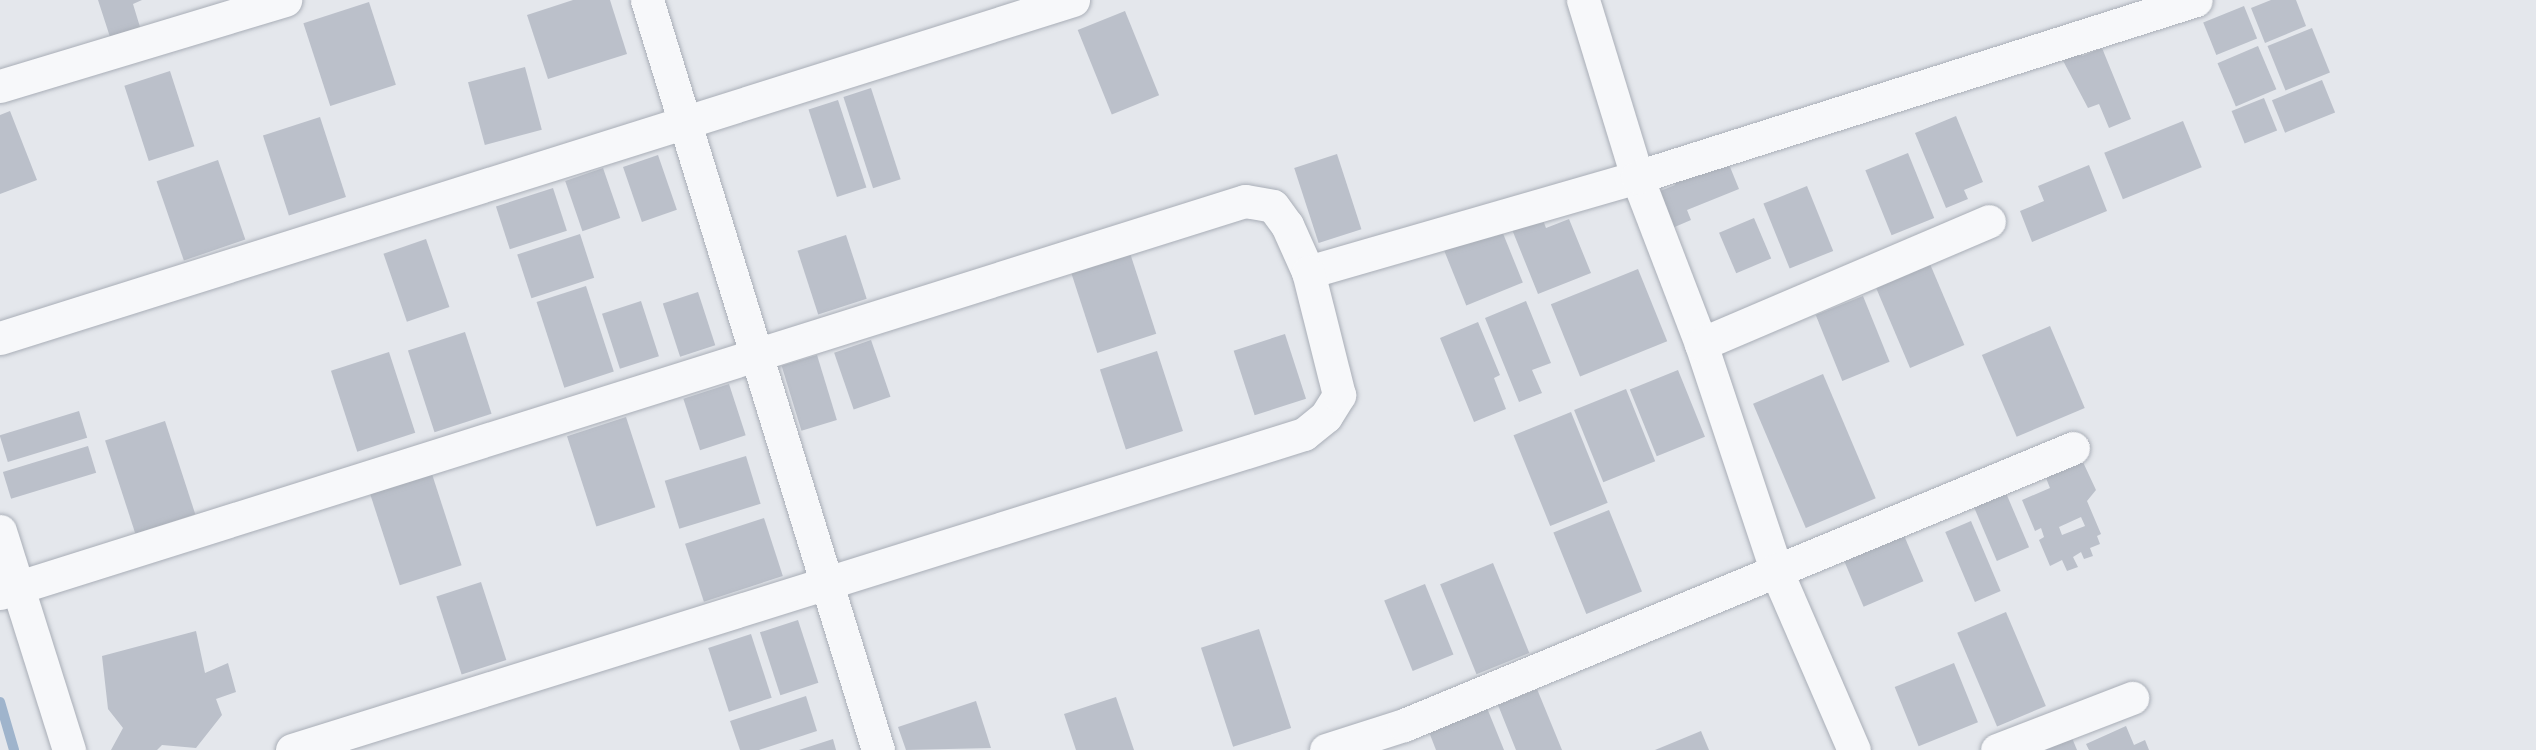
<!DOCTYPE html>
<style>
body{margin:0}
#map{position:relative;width:2536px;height:750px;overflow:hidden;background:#e4e7ec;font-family:Signika,sans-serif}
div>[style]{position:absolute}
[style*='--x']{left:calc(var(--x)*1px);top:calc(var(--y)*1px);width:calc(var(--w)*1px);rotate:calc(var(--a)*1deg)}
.stream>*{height:10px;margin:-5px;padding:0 5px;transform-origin:5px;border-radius:5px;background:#9fb4cc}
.building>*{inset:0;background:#bbc0ca;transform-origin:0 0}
.roads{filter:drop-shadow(0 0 2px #a9aeb7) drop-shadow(0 0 2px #a9aeb7)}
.minor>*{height:33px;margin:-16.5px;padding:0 16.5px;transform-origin:16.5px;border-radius:16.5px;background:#f7f8fa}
span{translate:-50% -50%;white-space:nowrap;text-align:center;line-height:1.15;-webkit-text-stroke:4.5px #f4f6f9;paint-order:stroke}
</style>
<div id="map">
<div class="stream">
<i style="--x:0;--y:702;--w:50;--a:73.7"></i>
</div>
<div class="building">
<i style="clip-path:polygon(98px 0,142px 0,133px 4px,140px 27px,110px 37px)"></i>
<i style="clip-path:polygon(573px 0,610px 0,627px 54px,548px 79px,527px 15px)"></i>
<i style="clip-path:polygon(2271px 0,2296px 0,2306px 26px,2265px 43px,2251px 8px)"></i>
<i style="left:369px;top:2px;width:87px;height:69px;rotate:72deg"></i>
<i style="left:2244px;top:6px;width:35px;height:44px;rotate:68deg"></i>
<i style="left:1125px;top:11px;width:91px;height:51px;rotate:68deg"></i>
<i style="left:2312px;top:28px;width:48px;height:48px;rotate:68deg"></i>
<i style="left:2258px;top:46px;width:47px;height:44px;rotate:67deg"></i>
<i style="clip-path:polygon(2078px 48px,2082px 56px,2102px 48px,2131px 119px,2109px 128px,2099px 104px,2088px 108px,2060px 55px)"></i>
<i style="left:525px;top:67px;width:65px;height:59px;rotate:75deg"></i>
<i style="left:170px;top:71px;width:79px;height:48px;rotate:72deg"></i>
<i style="left:2322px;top:80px;width:35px;height:54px;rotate:68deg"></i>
<i style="left:871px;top:88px;width:96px;height:29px;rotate:72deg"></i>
<i style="left:2264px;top:98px;width:35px;height:35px;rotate:68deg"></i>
<i style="left:838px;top:100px;width:92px;height:31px;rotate:72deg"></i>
<i style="clip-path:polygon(10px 111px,37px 180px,0 194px,0 115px)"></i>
<i style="clip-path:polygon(1956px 116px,1983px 182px,1964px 190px,1968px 199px,1946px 208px,1915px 133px)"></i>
<i style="left:320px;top:117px;width:84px;height:60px;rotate:72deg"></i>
<i style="left:2183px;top:121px;width:50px;height:85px;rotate:68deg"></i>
<i style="left:1908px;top:153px;width:70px;height:46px;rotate:68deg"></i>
<i style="left:1337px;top:154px;width:79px;height:45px;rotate:72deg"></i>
<i style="left:658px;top:155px;width:58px;height:37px;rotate:71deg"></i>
<i style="clip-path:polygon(1726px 157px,1739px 189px,1687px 210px,1691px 220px,1663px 232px,1648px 196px,1675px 185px,1673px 179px)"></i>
<i style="left:218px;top:160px;width:84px;height:65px;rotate:71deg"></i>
<i style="clip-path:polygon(2089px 165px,2107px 211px,2032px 242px,2020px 211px,2044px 201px,2038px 186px)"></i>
<i style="left:603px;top:168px;width:53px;height:40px;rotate:71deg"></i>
<i style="left:1807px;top:186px;width:70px;height:47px;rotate:68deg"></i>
<i style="left:553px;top:188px;width:45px;height:60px;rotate:72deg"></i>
<i style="clip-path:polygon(1541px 215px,1546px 228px,1569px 219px,1591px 273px,1538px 294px,1511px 227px)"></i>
<i style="left:1754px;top:218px;width:44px;height:38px;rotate:67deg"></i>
<i style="left:1500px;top:226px;width:61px;height:61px;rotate:68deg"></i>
<i style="left:580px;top:234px;width:46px;height:66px;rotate:72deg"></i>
<i style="left:846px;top:235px;width:67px;height:51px;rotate:72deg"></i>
<i style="left:426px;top:239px;width:72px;height:45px;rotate:71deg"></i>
<i style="left:1130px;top:253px;width:85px;height:62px;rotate:72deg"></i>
<i style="left:1930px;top:264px;width:88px;height:59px;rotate:67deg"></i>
<i style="left:1638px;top:269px;width:78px;height:94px;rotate:68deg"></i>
<i style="left:586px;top:286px;width:90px;height:52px;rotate:72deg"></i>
<i style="left:698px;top:292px;width:56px;height:37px;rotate:72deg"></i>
<i style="left:1863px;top:296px;width:71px;height:51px;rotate:68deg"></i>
<i style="left:641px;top:301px;width:58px;height:41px;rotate:72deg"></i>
<i style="clip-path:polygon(1526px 301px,1551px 363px,1532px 370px,1542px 393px,1519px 402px,1485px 318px)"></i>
<i style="clip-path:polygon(1478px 322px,1500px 375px,1494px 378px,1506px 409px,1474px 422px,1440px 338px)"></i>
<i style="left:2050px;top:326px;width:89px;height:74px;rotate:67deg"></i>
<i style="left:465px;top:332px;width:86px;height:60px;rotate:72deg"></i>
<i style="left:1285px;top:334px;width:68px;height:54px;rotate:72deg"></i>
<i style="left:871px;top:340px;width:60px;height:39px;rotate:71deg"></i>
<i style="left:1157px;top:351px;width:84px;height:60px;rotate:72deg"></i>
<i style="left:389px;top:352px;width:85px;height:61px;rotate:72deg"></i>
<i style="left:817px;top:355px;width:68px;height:37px;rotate:73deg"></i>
<i style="left:1678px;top:370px;width:72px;height:52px;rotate:68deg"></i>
<i style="left:1823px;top:374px;width:135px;height:76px;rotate:67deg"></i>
<i style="left:729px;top:384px;width:54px;height:48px;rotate:72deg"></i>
<i style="left:1626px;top:389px;width:78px;height:56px;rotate:68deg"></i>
<i style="left:79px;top:411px;width:28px;height:83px;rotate:73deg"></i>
<i style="left:1571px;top:412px;width:98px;height:62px;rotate:68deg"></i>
<i style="left:626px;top:417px;width:95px;height:62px;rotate:72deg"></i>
<i style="left:165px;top:421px;width:98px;height:63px;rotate:72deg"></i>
<i style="left:88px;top:446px;width:28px;height:89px;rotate:73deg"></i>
<i style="left:746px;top:456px;width:50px;height:85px;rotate:73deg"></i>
<i style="clip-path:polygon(evenodd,2082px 460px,2096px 490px,2087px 501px,2101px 534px,2097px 536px,2100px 544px,2090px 548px,2093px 556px,2084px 559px,2081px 552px,2073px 557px,2078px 567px,2067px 571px,2062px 560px,2050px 566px,2039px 540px,2044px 537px,2041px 528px,2035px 531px,2022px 500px,2050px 488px,2046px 478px,2059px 472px,2053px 461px,2082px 460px,2081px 517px,2085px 526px,2062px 535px,2059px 527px,2081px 517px)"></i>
<i style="left:431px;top:471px;width:99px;height:65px;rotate:72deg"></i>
<i style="left:2006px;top:493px;width:59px;height:35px;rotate:67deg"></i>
<i style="left:1609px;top:510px;width:88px;height:60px;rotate:68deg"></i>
<i style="left:764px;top:518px;width:61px;height:83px;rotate:72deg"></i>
<i style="left:1971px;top:521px;width:76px;height:28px;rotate:67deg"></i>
<i style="left:1900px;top:526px;width:60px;height:65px;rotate:67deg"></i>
<i style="left:1493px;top:563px;width:97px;height:57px;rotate:68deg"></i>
<i style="left:481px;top:582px;width:82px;height:47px;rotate:72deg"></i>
<i style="left:1425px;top:584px;width:76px;height:44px;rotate:68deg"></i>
<i style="left:2006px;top:612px;width:102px;height:53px;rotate:67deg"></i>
<i style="left:798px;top:620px;width:66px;height:40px;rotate:72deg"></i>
<i style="left:1259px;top:629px;width:104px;height:61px;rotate:72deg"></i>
<i style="clip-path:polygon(196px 631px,205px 673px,228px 663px,236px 692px,216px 699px,222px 715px,196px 748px,162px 745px,157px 750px,111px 750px,123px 728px,108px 709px,102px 656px)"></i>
<i style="left:751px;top:634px;width:67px;height:45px;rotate:72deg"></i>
<i style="left:1954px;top:663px;width:64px;height:64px;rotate:68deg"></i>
<i style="clip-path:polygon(1537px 689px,1562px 750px,1516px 750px,1498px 705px)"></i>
<i style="clip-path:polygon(806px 696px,817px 731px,759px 750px,740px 750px,730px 721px)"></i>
<i style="clip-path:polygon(1116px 697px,1134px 750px,1076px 750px,1064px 714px)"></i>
<i style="clip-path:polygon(976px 701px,991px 748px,906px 750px,898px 727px)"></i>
<i style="clip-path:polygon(1487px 708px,1504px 750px,1436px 750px,1429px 732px)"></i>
<i style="clip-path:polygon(2126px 726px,2134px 745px,2145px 740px,2149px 750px,2089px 750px,2086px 744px)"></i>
<i style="clip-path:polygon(1701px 731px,1709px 750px,1655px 750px)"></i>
<i style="clip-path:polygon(2072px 738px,2077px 750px,2044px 750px)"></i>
<i style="clip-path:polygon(833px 739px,836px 750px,799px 750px)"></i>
</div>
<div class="roads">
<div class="minor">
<i style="--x:647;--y:0;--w:785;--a:72.88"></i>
<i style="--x:1583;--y:0;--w:185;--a:73"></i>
<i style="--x:1637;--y:177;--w:179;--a:69"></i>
<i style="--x:1701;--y:344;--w:238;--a:71.6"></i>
<i style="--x:1776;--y:570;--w:196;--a:66.6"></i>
<i style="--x:0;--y:86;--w:298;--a:-16.8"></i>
<i style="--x:0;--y:338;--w:1125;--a:-17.48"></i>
<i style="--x:1701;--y:344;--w:313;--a:-23.1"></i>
<i style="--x:0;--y:531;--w:230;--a:72.5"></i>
<i style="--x:0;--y:593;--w:1305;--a:-17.48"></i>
<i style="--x:1245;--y:201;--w:28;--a:10"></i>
<i style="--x:1273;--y:206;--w:24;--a:54"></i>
<i style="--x:1287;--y:225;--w:51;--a:65.9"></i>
<i style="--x:1308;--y:272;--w:342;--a:-16.1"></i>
<i style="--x:1637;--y:177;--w:586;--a:-17.57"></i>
<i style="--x:292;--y:750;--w:1060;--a:-17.34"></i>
<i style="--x:1304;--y:434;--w:28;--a:-39"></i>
<i style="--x:1326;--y:416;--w:25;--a:-58"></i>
<i style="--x:1339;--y:395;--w:127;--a:-104.1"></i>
<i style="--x:1326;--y:750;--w:82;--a:-17.8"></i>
<i style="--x:1404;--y:725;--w:724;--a:-22.49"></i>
<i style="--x:1997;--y:750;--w:145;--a:-21.1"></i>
</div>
</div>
</div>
